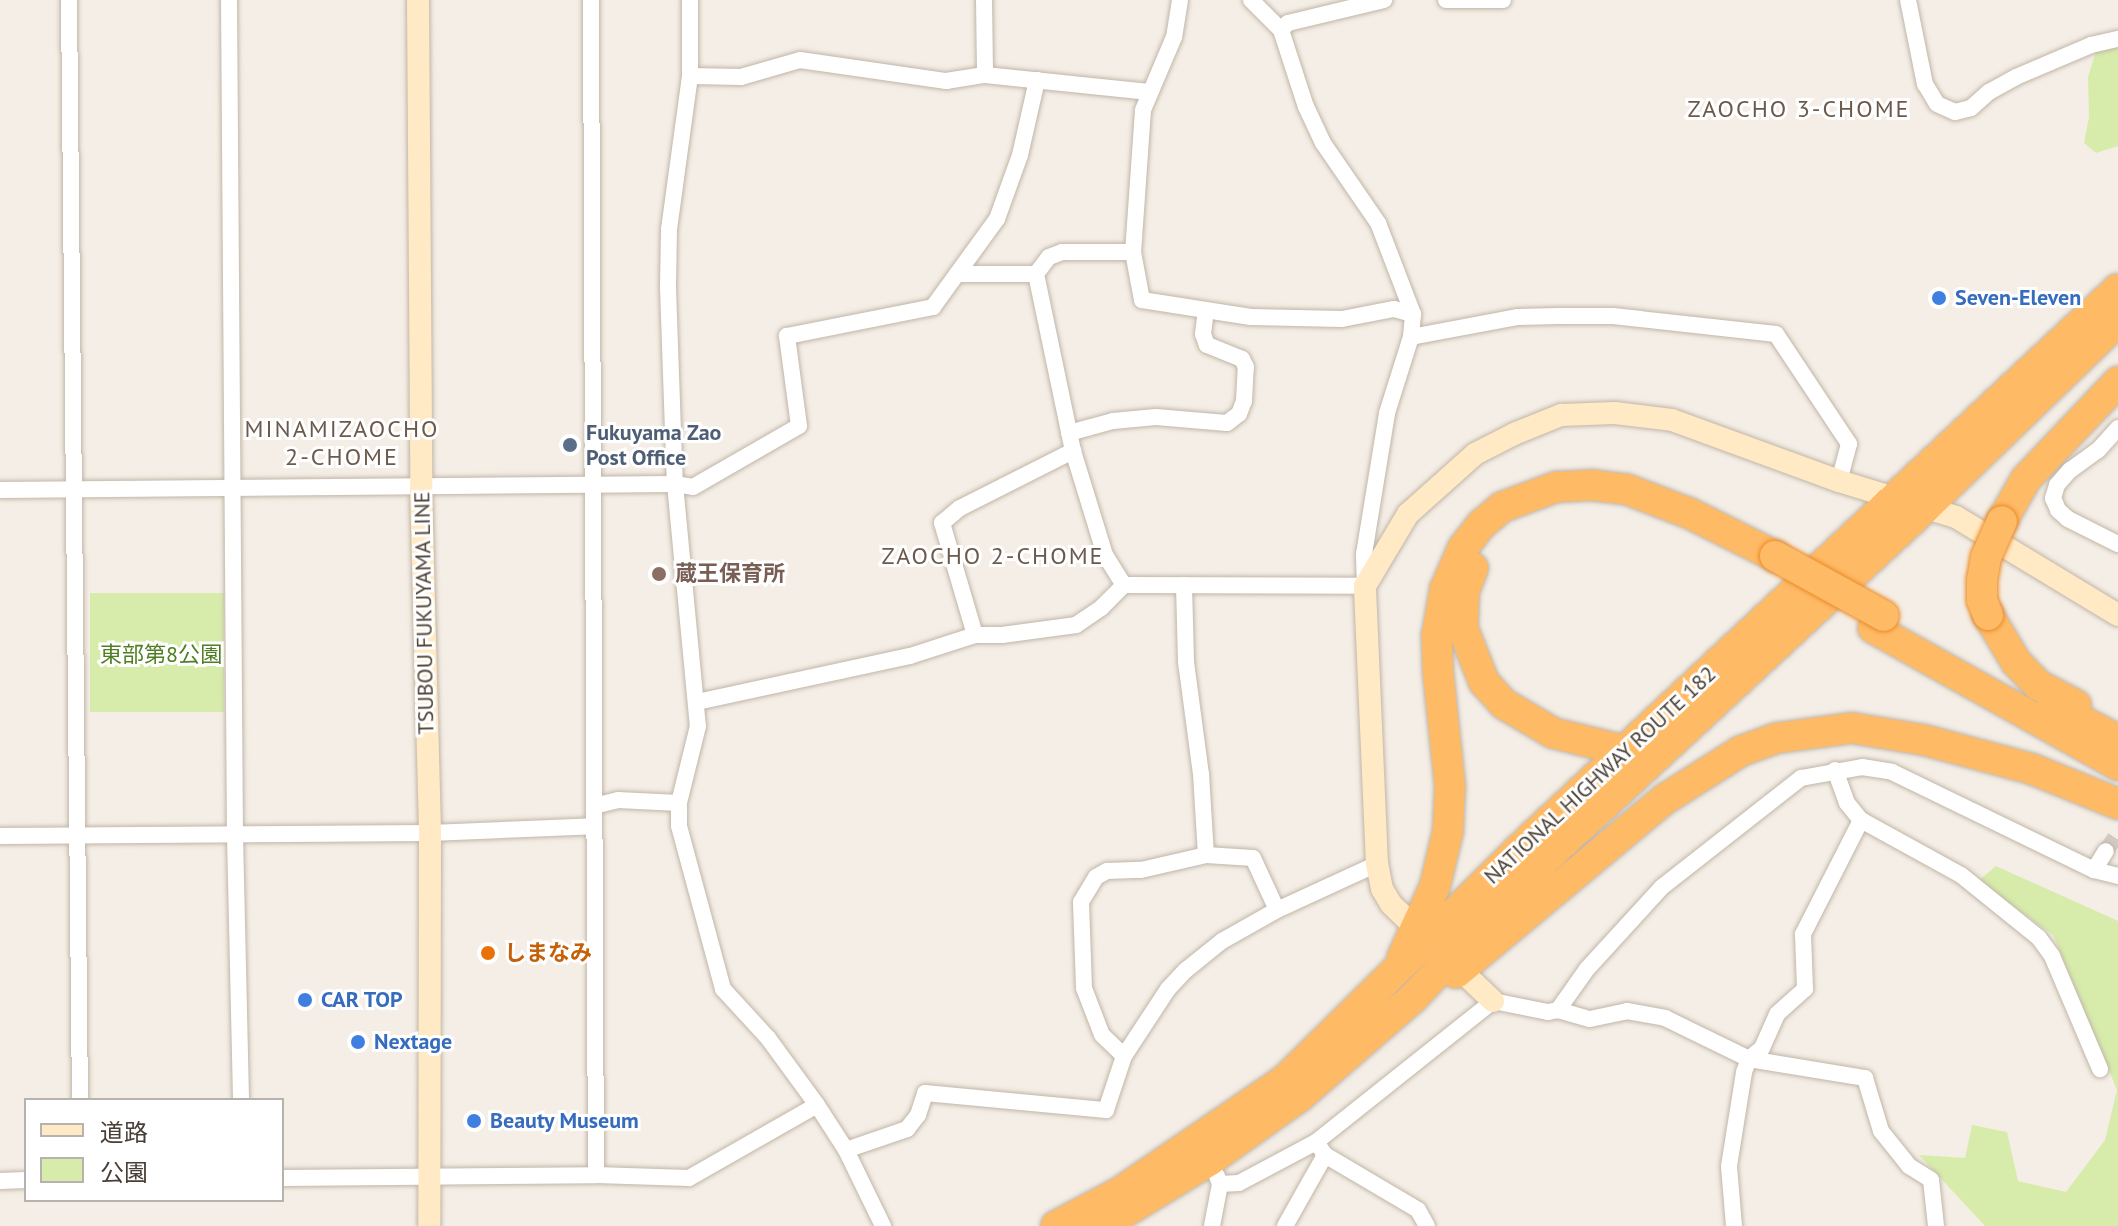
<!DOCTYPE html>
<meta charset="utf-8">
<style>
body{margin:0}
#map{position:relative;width:2118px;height:1226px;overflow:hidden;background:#f4eee6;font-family:"PT Sans","Noto Sans JP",sans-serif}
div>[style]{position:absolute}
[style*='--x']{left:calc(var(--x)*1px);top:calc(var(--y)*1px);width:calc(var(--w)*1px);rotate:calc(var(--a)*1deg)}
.green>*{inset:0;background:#d7ecab;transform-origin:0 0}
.street-tunnel>*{height:16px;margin-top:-8px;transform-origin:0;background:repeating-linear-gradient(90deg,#d2cbc2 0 16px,transparent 0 24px)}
.roads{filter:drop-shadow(0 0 2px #c1b5a7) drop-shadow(0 0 2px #c1b5a7)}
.street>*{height:16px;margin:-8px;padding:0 8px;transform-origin:8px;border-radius:8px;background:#fff}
.secondary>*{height:22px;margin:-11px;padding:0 11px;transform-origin:11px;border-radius:11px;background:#ffeac5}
.highway>*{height:30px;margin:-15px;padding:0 15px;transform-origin:15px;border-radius:15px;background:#ffba66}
.bridges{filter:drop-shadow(0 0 2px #ea8c2a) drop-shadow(0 0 2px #ea8c2a)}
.highway-bridge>*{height:30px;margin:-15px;padding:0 15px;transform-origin:15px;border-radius:15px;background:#ffba66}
.dots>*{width:22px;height:22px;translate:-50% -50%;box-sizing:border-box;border:4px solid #fff;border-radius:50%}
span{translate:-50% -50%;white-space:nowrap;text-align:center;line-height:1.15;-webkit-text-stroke:6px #fff;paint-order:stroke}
.shop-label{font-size:22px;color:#366cbe;font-weight:700}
.left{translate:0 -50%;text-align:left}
.service-label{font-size:22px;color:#4e5e75;font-weight:700}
.education-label{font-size:22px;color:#785e54;font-weight:700}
.street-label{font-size:22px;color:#483e34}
.park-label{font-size:22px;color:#507f23}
.food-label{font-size:22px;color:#c56008;font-weight:700}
.neighbourhood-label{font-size:24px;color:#6b5a4b;letter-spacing:2px}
.legend{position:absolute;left:24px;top:1098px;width:260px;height:104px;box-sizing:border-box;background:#fff;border:2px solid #b6b2ae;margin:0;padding:10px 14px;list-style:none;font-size:24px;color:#483e34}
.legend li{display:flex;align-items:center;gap:16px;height:40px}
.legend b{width:40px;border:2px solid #b6b2ae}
</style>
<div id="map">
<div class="green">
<i style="clip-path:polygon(2118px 43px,2118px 146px,2096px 153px,2084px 143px,2089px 117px,2088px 77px,2097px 48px)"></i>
<i style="left:224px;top:593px;width:119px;height:134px;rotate:90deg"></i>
<i style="clip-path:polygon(1996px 866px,2118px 921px,2118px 1226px,1985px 1226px,1919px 1155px,1965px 1158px,1972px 1125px,2007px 1132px,2018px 1181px,2066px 1192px,2105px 1140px,2117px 1090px,2053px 935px,1978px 881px)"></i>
</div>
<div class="street-tunnel">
<i style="--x:2106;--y:851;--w:22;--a:-56"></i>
</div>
<div class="roads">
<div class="street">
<i style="--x:69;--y:0;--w:1100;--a:89.43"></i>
<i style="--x:229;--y:0;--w:835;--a:89.59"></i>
<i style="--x:235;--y:835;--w:265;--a:88.7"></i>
<i style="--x:591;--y:0;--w:1175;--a:89.76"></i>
<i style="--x:690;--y:0;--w:76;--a:90"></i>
<i style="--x:690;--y:76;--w:154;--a:97.8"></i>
<i style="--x:669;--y:229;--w:59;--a:91"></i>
<i style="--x:668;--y:288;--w:196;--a:88"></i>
<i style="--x:675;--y:484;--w:243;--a:84.6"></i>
<i style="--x:698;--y:726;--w:79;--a:103.9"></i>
<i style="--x:679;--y:803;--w:23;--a:90"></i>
<i style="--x:679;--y:826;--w:169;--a:74.9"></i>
<i style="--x:723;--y:989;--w:67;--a:47.4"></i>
<i style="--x:768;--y:1038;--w:83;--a:53.8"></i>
<i style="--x:817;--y:1105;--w:54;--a:57.2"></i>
<i style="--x:846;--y:1150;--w:85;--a:64"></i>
<i style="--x:984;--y:0;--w:75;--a:89.2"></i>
<i style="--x:1180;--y:0;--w:37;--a:99"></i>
<i style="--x:1174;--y:37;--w:79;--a:113"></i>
<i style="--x:1143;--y:110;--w:142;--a:94"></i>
<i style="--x:1133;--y:252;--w:49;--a:79.4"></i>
<i style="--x:1142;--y:300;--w:110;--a:8.9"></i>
<i style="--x:1251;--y:317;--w:91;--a:1.3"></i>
<i style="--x:1342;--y:319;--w:53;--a:-10.9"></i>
<i style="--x:1394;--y:309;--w:20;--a:15"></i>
<i style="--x:1251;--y:0;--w:42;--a:45"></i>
<i style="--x:1446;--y:0;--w:57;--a:0"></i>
<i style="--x:1908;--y:0;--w:86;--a:78.6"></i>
<i style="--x:1925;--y:84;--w:23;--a:59"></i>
<i style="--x:1937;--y:104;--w:20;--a:24"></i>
<i style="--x:1955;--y:112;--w:16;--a:-14"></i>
<i style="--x:1971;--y:108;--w:24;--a:-42"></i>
<i style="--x:1989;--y:92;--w:31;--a:-29"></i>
<i style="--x:2016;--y:77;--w:82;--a:-23.1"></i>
<i style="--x:2091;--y:45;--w:28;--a:-13"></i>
<i style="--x:690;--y:76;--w:51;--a:1.1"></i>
<i style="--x:741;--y:77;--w:61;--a:-16.1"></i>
<i style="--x:800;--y:60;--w:148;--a:8.2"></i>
<i style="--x:946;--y:81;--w:39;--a:-9"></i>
<i style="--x:985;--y:75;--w:165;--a:5.9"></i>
<i style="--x:957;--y:274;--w:79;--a:0"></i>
<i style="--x:1036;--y:274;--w:181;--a:78.2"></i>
<i style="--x:1073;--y:451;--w:109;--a:72.9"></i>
<i style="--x:1105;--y:555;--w:36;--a:58"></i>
<i style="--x:1036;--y:274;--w:21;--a:-53"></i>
<i style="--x:1049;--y:257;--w:14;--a:-21"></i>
<i style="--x:1062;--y:252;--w:71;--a:0"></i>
<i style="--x:1411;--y:337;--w:109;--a:-10.6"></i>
<i style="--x:1518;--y:317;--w:40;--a:-1.4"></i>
<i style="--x:1558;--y:316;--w:55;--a:0"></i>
<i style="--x:1613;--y:316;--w:164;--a:6.3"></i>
<i style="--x:1776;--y:334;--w:132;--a:56.4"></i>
<i style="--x:1849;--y:444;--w:38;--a:105"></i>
<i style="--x:2118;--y:428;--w:30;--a:132"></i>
<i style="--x:2098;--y:450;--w:34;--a:144"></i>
<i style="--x:2070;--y:470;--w:20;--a:131"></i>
<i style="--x:2057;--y:485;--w:14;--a:107"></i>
<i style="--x:2053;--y:498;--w:13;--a:67"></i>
<i style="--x:2058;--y:510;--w:13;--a:42"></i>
<i style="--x:2068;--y:519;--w:56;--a:26.6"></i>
<i style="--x:1069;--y:433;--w:46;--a:-15.3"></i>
<i style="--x:1113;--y:421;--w:43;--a:-5.3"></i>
<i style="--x:1156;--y:417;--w:71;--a:4.8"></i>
<i style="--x:1227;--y:423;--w:15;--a:-37"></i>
<i style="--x:1239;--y:414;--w:14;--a:-69"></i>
<i style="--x:1244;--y:401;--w:34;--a:-87"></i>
<i style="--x:1246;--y:367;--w:9;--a:-117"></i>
<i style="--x:1242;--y:359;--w:38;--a:-158"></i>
<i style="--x:1207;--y:345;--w:12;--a:-110"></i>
<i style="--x:1203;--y:334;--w:24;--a:-83"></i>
<i style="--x:0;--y:490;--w:675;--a:-0.51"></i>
<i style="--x:675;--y:484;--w:18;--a:9"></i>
<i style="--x:693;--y:487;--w:122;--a:-29.9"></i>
<i style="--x:799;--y:426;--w:91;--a:-97.6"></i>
<i style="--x:787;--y:336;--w:149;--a:-11.2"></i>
<i style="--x:933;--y:307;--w:109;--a:-54"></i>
<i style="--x:997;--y:219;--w:68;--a:-70.2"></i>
<i style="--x:1020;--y:155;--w:77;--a:-77.2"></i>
<i style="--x:1184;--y:585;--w:77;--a:88.5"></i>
<i style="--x:1186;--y:662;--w:113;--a:82.4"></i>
<i style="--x:1201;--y:774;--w:81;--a:86.5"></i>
<i style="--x:975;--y:635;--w:117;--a:-106.4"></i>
<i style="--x:942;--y:523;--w:23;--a:-40"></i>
<i style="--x:960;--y:508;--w:127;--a:-26.8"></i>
<i style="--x:697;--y:702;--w:218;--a:-12.2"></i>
<i style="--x:910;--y:656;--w:68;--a:-17.9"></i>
<i style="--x:975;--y:635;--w:27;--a:0"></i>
<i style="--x:1002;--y:635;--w:75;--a:-7.7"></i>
<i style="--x:1076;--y:625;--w:30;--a:-34"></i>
<i style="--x:1101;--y:608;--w:33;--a:-45"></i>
<i style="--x:1124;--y:585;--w:241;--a:0.2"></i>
<i style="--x:1365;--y:586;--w:32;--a:-92"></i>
<i style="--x:1364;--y:554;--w:143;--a:-80.7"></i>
<i style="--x:1387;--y:413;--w:80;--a:-72.5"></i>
<i style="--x:1411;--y:337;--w:23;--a:-85"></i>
<i style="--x:1413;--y:314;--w:97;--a:-111"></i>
<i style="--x:1378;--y:223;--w:97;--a:-124.5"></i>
<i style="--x:1323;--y:143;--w:40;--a:-115"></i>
<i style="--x:1306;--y:107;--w:81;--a:-108"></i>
<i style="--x:1281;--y:30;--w:10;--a:-45"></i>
<i style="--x:1288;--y:23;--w:99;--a:-13.5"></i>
<i style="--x:1835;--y:770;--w:35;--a:70"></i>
<i style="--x:1847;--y:803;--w:22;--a:51"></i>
<i style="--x:1861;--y:820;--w:114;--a:28.8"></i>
<i style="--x:1961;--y:875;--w:100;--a:38.9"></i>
<i style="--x:2039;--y:938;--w:22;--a:54"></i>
<i style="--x:2052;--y:956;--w:123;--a:67"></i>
<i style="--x:594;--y:806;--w:25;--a:-14"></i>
<i style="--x:618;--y:800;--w:61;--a:2.8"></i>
<i style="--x:0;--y:836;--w:430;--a:-0.4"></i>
<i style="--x:430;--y:833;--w:164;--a:-2.4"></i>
<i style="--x:2094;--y:870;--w:22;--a:-58"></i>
<i style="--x:1558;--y:1010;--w:33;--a:16"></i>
<i style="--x:1590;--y:1019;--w:38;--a:-12"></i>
<i style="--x:1627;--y:1011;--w:39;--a:10"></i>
<i style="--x:1665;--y:1018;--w:93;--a:26"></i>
<i style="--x:1749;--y:1059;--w:118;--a:9.3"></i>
<i style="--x:1865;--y:1078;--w:55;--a:73.2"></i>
<i style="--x:1881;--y:1131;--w:45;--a:51.3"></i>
<i style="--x:1909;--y:1166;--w:26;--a:32"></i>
<i style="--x:1931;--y:1180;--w:46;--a:83.8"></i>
<i style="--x:1124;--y:1056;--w:30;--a:-136"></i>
<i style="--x:1102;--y:1035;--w:50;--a:-111"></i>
<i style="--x:1084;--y:988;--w:86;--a:-92"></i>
<i style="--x:1081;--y:902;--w:29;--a:-59"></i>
<i style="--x:1096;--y:877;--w:13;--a:-29"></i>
<i style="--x:1107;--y:871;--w:34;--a:-2"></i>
<i style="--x:1141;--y:870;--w:67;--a:-13"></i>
<i style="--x:1206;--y:855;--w:47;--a:3.7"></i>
<i style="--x:1253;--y:858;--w:57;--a:65.2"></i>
<i style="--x:1316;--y:1142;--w:16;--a:55"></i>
<i style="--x:1325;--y:1155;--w:108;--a:30.6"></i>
<i style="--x:1418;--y:1210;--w:18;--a:61"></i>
<i style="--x:846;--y:1150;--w:65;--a:-19"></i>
<i style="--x:907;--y:1129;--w:18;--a:-52"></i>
<i style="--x:918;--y:1115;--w:23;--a:-72"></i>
<i style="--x:925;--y:1093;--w:182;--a:5.4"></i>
<i style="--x:1106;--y:1110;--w:57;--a:-71.6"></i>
<i style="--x:1124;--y:1056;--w:80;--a:-56.7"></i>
<i style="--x:1168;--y:989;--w:26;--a:-47"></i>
<i style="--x:1186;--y:970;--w:46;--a:-38.9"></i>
<i style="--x:1222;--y:941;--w:63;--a:-29.4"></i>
<i style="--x:1277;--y:910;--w:110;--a:-24.7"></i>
<i style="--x:282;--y:1178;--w:314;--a:-0.5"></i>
<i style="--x:596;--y:1175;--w:93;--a:1.8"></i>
<i style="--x:689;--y:1178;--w:147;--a:-29.7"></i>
<i style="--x:0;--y:1181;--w:26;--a:-2"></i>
<i style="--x:1220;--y:1184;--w:19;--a:-3"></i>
<i style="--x:1239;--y:1183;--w:87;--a:-28"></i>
<i style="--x:1316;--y:1142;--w:226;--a:-38.5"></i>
<i style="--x:1493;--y:1001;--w:56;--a:11.3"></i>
<i style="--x:1548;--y:1012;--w:10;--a:-11"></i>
<i style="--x:1558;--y:1010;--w:50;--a:-54.7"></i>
<i style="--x:1587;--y:969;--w:111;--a:-47.6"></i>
<i style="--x:1662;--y:887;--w:177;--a:-38.1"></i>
<i style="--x:1801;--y:778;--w:62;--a:-10.2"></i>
<i style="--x:1862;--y:767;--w:30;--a:9"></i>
<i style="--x:1892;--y:772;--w:225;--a:25.9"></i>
<i style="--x:2094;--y:870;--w:25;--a:14"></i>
<i style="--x:1212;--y:1226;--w:43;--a:-79.2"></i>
<i style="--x:1220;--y:1184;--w:9;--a:-111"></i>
<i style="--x:1285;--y:1226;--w:81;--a:-60.6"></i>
<i style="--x:1734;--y:1226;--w:60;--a:-94.8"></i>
<i style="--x:1729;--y:1166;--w:95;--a:-80.9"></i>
<i style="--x:1744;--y:1072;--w:14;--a:-69"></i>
<i style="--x:1749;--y:1059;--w:17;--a:-40"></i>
<i style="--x:1762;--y:1048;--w:37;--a:-66"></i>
<i style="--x:1777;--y:1014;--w:38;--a:-42"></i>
<i style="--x:1805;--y:989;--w:55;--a:-92.1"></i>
<i style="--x:1803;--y:934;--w:128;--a:-63"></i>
</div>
<div class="secondary">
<i style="--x:418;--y:0;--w:487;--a:89.6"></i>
<i style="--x:421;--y:487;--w:346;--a:88.5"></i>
<i style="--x:430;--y:833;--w:393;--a:90.1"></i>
<i style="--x:1425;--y:937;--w:47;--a:-135.9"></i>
<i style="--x:1391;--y:904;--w:17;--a:-121"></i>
<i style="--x:1382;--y:889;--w:25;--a:-101"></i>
<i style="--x:1377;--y:864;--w:278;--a:-92.5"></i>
<i style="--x:1365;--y:586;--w:84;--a:-59.2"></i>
<i style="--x:1408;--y:514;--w:90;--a:-41.8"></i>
<i style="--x:1475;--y:454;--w:44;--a:-27.1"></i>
<i style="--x:1514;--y:434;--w:51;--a:-22"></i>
<i style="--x:1561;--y:415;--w:54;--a:-2.1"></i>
<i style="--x:1615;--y:413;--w:57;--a:7"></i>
<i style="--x:1672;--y:420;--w:178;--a:20.1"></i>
<i style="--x:1839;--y:481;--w:122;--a:17.1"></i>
<i style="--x:1956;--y:517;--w:189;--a:31.2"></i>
<i style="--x:1451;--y:961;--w:58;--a:43.6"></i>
</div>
<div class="highway">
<i style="--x:2002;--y:521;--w:48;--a:-60.3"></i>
<i style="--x:2026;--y:479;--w:134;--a:-46.5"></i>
<i style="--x:1473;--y:568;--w:26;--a:111"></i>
<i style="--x:1464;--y:592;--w:37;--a:92"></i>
<i style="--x:1463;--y:629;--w:57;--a:68.4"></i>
<i style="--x:1484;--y:682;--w:30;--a:48"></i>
<i style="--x:1504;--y:704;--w:57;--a:30.6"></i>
<i style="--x:1553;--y:733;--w:74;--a:14"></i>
<i style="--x:1988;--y:615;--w:55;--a:59.2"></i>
<i style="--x:2016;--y:662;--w:32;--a:46"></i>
<i style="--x:2038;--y:685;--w:43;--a:27.8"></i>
<i style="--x:1873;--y:628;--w:281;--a:29.2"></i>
<i style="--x:2052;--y:705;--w:75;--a:27.9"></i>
<i style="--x:1402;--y:958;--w:79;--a:-65.4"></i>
<i style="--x:1435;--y:886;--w:57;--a:-76.7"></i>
<i style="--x:1448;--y:831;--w:45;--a:-87.5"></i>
<i style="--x:1450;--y:786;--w:116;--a:-96"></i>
<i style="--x:1438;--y:671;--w:36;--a:-92"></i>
<i style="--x:1437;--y:635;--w:47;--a:-80.1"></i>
<i style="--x:1445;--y:589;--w:45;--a:-66.3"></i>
<i style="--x:1463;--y:548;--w:31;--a:-52"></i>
<i style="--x:1482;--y:524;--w:26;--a:-40"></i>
<i style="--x:1502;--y:507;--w:58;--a:-20.3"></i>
<i style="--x:1556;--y:487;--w:35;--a:-3"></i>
<i style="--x:1591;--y:485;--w:35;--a:7"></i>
<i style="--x:1626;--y:489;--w:67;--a:20.9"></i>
<i style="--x:1689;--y:513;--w:96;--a:26.6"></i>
<i style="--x:1456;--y:973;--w:272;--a:-39.8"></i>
<i style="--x:1665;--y:799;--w:90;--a:-32.3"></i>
<i style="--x:1741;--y:751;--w:38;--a:-20"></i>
<i style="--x:1777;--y:738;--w:76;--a:-7.6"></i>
<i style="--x:1852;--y:728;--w:73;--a:9.5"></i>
<i style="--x:1924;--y:740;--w:112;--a:15"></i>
<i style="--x:2032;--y:769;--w:93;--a:22.1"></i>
<i style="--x:1056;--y:1226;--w:75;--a:-27.9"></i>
<i style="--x:1122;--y:1191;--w:199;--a:-34.3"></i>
<i style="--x:1286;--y:1079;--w:326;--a:-44.6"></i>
<i style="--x:1518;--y:850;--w:821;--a:-43.08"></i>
<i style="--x:1102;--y:1226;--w:127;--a:-31.4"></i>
<i style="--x:1210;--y:1160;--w:109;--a:-35.3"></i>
<i style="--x:1299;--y:1097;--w:151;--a:-41"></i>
<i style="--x:1413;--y:998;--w:182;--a:-46.6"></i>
<i style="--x:1538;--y:866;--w:527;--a:-42.77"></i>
<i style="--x:1925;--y:508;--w:269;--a:-44.1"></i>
</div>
</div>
<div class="bridges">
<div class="highway-bridge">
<i style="--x:1775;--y:556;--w:124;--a:28.8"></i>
<i style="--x:1988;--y:615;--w:16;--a:-112"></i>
<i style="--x:1982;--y:600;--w:20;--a:-90"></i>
<i style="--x:1982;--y:580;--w:23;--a:-80"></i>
<i style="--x:1986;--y:557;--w:39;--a:-66"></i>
</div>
</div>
<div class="dots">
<i style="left:1939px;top:298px;background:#3f7fe0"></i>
<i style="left:570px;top:445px;background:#5c6f8a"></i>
<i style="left:659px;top:574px;background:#8d6e63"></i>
<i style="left:488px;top:953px;background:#e8710a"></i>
<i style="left:305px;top:1000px;background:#3f7fe0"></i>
<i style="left:358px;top:1042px;background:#3f7fe0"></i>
<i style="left:474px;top:1121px;background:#3f7fe0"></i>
</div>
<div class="shop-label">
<span class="left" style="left:1955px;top:298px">Seven-Eleven</span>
<span class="left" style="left:321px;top:1000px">CAR TOP</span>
<span class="left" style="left:374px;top:1042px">Nextage</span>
<span class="left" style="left:490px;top:1121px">Beauty Museum</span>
</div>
<div class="service-label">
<span class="left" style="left:586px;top:445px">Fukuyama Zao<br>Post Office</span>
</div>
<div class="education-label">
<span class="left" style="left:675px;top:574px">蔵王保育所</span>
</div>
<div class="street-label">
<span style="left:424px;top:613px;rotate:-91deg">TSUBOU FUKUYAMA LINE</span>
<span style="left:1600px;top:775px;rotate:-43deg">NATIONAL HIGHWAY ROUTE 182</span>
</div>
<div class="park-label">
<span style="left:161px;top:655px">東部第8公園</span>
</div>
<div class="food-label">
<span class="left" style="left:504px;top:953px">しまなみ</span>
</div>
<div class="neighbourhood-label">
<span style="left:1799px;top:109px">ZAOCHO 3-CHOME</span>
<span style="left:342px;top:443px">MINAMIZAOCHO<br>2-CHOME</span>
<span style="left:993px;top:556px">ZAOCHO 2-CHOME</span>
</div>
<ul class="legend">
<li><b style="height:10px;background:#ffeac5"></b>道路</li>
<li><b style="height:22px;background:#d7ecab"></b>公園</li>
</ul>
</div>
